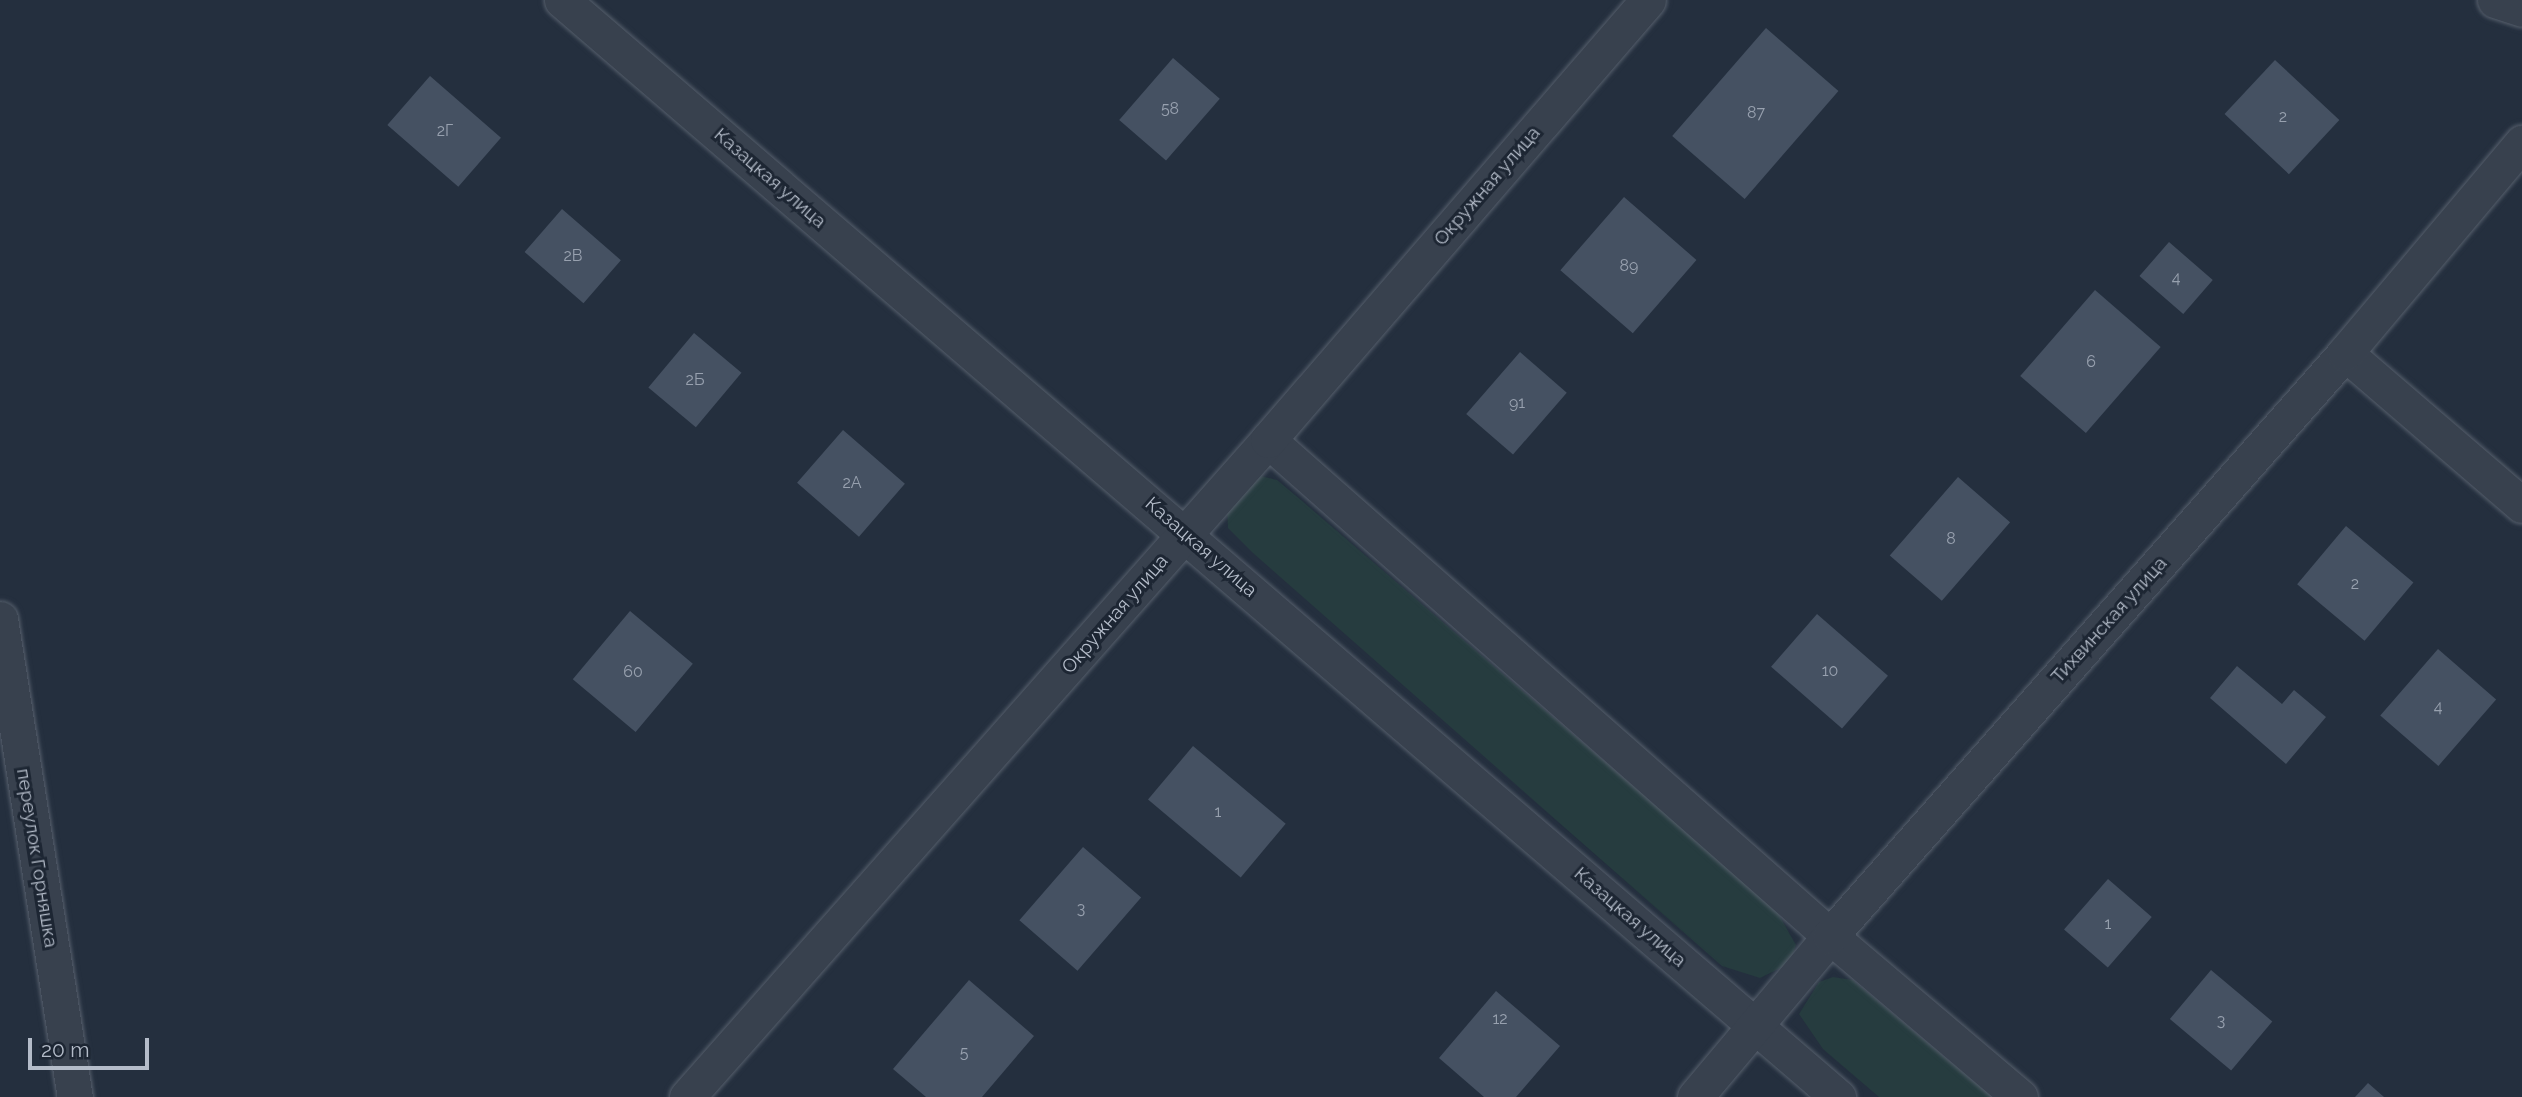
<!DOCTYPE html>
<meta charset="utf-8">
<style>
body{margin:0}
#map{position:relative;width:2522px;height:1097px;overflow:hidden;background:#242f3e;font-family:Raleway,sans-serif}
div>[style]{position:absolute}
[style*='--x']{left:calc(var(--x)*1px);top:calc(var(--y)*1px);width:calc(var(--w)*1px);rotate:calc(var(--a)*1deg)}
.green>*{inset:0;background:#263c3f}
.building>*{inset:0;background:#455162;transform-origin:0 0}
.roads{filter:drop-shadow(0 0 2px #565f6c) drop-shadow(0 0 2px #565f6c)}
.street>*{height:35px;margin:-17.5px;padding:0 17.5px;transform-origin:17.5px;border-radius:17.5px;background:#38414e}
span{translate:-50% -50%;white-space:nowrap;text-align:center;line-height:1.15;-webkit-text-stroke:6px #1d2633;paint-order:stroke}
.number-label{font-size:16px;color:#98a1af}
.number-label span{-webkit-text-stroke-width:0}
.street-label{font-size:19px;color:#b4bcc9}
.scale{position:absolute;left:28px;top:1038px;width:121px;height:32px;box-sizing:border-box;border:4px solid #b4bcc9;border-top:0;padding-left:9px;font-size:21px;line-height:24px;white-space:nowrap;color:#b4bcc9;-webkit-text-stroke:5px #1d2633;paint-order:stroke}
</style>
<div id="map">
<div class="green">
<i style="clip-path:polygon(1256px 475px,1277px 480px,1301px 500px,1775px 908px,1796px 945px,1789px 964px,1760px 978px,1722px 966px,1253px 553px,1228px 528px,1227px 505px)"></i>
<i style="clip-path:polygon(1833px 977px,1853px 980px,1992px 1097px,1879px 1097px,1823px 1049px,1799px 1014px,1819px 982px)"></i>
</div>
<div class="building">
<i style="left:1766px;top:28px;width:96px;height:143px;rotate:41deg"></i>
<i style="left:1173px;top:58px;width:62px;height:82px;rotate:41deg"></i>
<i style="left:2275px;top:60px;width:88px;height:74px;rotate:43deg"></i>
<i style="left:430px;top:76px;width:94px;height:65px;rotate:41deg"></i>
<i style="left:1624px;top:197px;width:96px;height:97px;rotate:41deg"></i>
<i style="left:562px;top:209px;width:78px;height:57px;rotate:41deg"></i>
<i style="left:2169px;top:242px;width:58px;height:45px;rotate:41deg"></i>
<i style="left:2095px;top:290px;width:87px;height:114px;rotate:41deg"></i>
<i style="left:694px;top:333px;width:62px;height:71px;rotate:40deg"></i>
<i style="left:1520px;top:352px;width:62px;height:82px;rotate:41deg"></i>
<i style="left:843px;top:430px;width:82px;height:70px;rotate:41deg"></i>
<i style="left:1958px;top:477px;width:69px;height:104px;rotate:41deg"></i>
<i style="left:2346px;top:526px;width:88px;height:76px;rotate:40deg"></i>
<i style="left:630px;top:611px;width:82px;height:89px;rotate:40deg"></i>
<i style="left:1817px;top:614px;width:94px;height:70px;rotate:41deg"></i>
<i style="left:2438px;top:649px;width:77px;height:88px;rotate:41deg"></i>
<i style="clip-path:polygon(2237px 666px,2282px 704px,2294px 690px,2326px 717px,2286px 764px,2210px 698px)"></i>
<i style="left:1193px;top:746px;width:121px;height:70px;rotate:40deg"></i>
<i style="left:1083px;top:847px;width:77px;height:97px;rotate:41deg"></i>
<i style="left:2108px;top:879px;width:58px;height:67px;rotate:41deg"></i>
<i style="left:2211px;top:970px;width:80px;height:64px;rotate:40deg"></i>
<i style="clip-path:polygon(969px 980px,1034px 1036px,982px 1097px,926px 1097px,893px 1069px)"></i>
<i style="clip-path:polygon(1496px 991px,1560px 1046px,1516px 1097px,1484px 1097px,1439px 1058px)"></i>
<i style="clip-path:polygon(2368px 1083px,2384px 1097px,2355px 1097px)"></i>
</div>
<div class="roads">
<div class="street">
<i style="--x:562;--y:0;--w:1683;--a:40.69"></i>
<i style="--x:2495;--y:0;--w:28;--a:18"></i>
<i style="--x:2345;--y:353;--w:233;--a:40.7"></i>
<i style="--x:1268;--y:440;--w:750;--a:41.43"></i>
<i style="--x:1830;--y:936;--w:249;--a:40.3"></i>
<i style="--x:0;--y:619;--w:484;--a:81.1"></i>
<i style="--x:687;--y:1097;--w:877;--a:-48.51"></i>
<i style="--x:1268;--y:440;--w:581;--a:-49.18"></i>
<i style="--x:1695;--y:1097;--w:210;--a:-50"></i>
<i style="--x:1830;--y:936;--w:778;--a:-48.54"></i>
<i style="--x:2345;--y:353;--w:275;--a:-49.9"></i>
</div>
</div>
<div class="number-label">
<span style="left:1170px;top:109px">58</span>
<span style="left:1756px;top:113px">87</span>
<span style="left:2283px;top:117px">2</span>
<span style="left:445px;top:131px">2Г</span>
<span style="left:573px;top:256px">2В</span>
<span style="left:1629px;top:266px">89</span>
<span style="left:2176px;top:278px">4</span>
<span style="left:2091px;top:362px">6</span>
<span style="left:695px;top:380px">2Б</span>
<span style="left:1517px;top:403px">91</span>
<span style="left:852px;top:483px">2А</span>
<span style="left:1951px;top:539px">8</span>
<span style="left:2355px;top:584px">2</span>
<span style="left:1830px;top:671px">10</span>
<span style="left:633px;top:672px">60</span>
<span style="left:2438px;top:707px">4</span>
<span style="left:1218px;top:812px">1</span>
<span style="left:1081px;top:909px">3</span>
<span style="left:2108px;top:924px">1</span>
<span style="left:1500px;top:1019px">12</span>
<span style="left:2221px;top:1021px">3</span>
<span style="left:964px;top:1053px">5</span>
</div>
<div class="street-label">
<span style="left:770px;top:178px;rotate:41deg">Казацкая улица</span>
<span style="left:1487px;top:186px;rotate:-49deg">Окружная улица</span>
<span style="left:1201px;top:547px;rotate:41deg">Казацкая улица</span>
<span style="left:1115px;top:614px;rotate:-49deg">Окружная улица</span>
<span style="left:2109px;top:620px;rotate:-48deg">Тихвинская улица</span>
<span style="left:37px;top:858px;rotate:81deg">переулок Горняшка</span>
<span style="left:1630px;top:917px;rotate:41deg">Казацкая улица</span>
</div>
<div class="scale">20 m</div>
</div>
